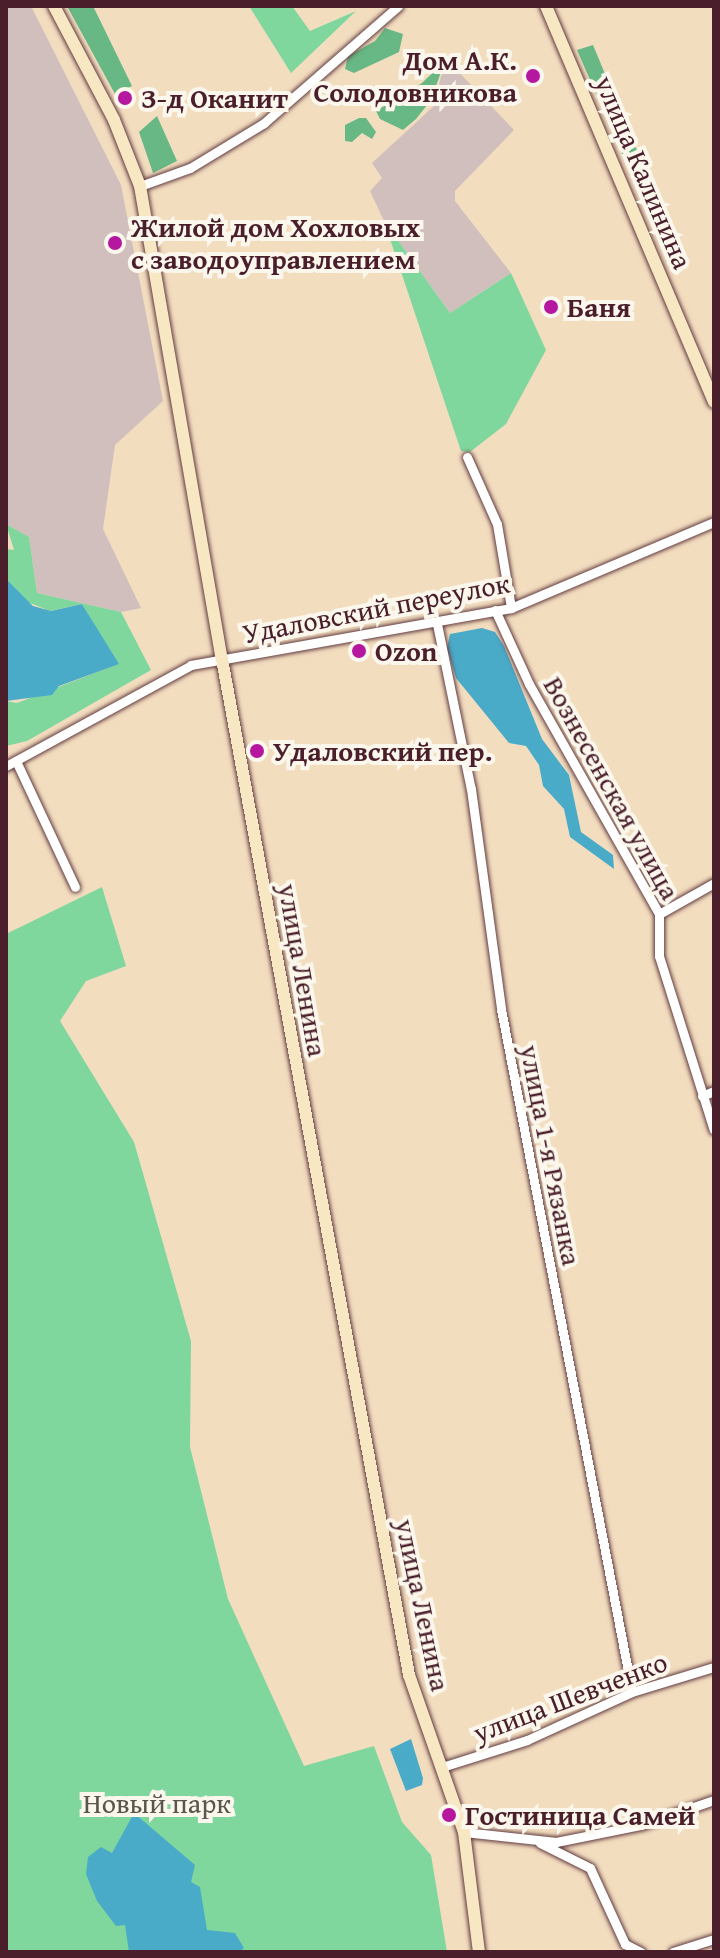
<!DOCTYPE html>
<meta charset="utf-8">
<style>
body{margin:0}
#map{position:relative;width:720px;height:1958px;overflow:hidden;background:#f3ddbf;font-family:"Gentium Book Plus",serif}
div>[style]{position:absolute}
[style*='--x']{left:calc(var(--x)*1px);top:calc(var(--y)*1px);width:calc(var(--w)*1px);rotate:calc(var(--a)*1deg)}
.industrial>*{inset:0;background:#d1bfbd}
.green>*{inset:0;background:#7fd79d}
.forest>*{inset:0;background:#67b884}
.water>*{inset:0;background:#4aabc9}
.roads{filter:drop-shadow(0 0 2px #633c41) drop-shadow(0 0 2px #633c41)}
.street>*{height:9px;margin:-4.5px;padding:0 4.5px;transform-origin:4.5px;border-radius:4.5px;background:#fff}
.secondary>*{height:12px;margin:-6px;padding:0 6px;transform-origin:6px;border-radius:6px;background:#f7e8c3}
.dots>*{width:22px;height:22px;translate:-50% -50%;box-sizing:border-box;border:4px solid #fbf7ec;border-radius:50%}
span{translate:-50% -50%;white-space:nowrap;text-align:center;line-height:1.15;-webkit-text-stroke:8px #fbf7ec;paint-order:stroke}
.poi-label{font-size:28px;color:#4a1f2b;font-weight:700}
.right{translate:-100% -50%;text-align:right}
.left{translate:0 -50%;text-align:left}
.street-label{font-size:28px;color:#4a1f2b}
.park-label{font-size:28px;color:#5a564d}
.frame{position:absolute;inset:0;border:8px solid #4a1f2b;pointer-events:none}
</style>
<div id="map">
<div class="industrial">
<i style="clip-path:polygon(6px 6px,31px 6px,121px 185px,163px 401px,115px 445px,103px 529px,141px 608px,121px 612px,37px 593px,29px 537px,6px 524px)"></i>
<i style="clip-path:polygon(450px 63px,514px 130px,455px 191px,455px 201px,511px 273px,450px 313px,384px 221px,370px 191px,382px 178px,372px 163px,435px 105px,441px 76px)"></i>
</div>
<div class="green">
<i style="clip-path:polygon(249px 6px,292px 6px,310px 31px,356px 11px,291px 73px)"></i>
<i style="clip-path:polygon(384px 221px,450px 313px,511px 273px,546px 350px,506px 424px,470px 452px,461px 451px)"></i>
<i style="clip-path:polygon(6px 524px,29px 537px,37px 593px,121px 612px,151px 670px,27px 741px,6px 746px,6px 701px,17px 703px,118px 664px,82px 604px,50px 611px,20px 599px,6px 579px,6px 549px,14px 550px)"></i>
<i style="clip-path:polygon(102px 887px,126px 966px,86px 981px,60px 1021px,134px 1142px,191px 1341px,190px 1447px,228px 1599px,304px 1766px,374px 1746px,402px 1822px,431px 1855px,447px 1952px,6px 1952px,6px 934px)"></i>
</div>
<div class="forest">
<i style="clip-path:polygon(67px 6px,93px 6px,132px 86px,115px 94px)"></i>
<i style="clip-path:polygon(385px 28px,403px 34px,399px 52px,354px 73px,345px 69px,348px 56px,375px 41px)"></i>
<i style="clip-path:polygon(593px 45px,663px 213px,650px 217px,577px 50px)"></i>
<i style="clip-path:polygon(445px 61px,431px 100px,416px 119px,403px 130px,380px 119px,376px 111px,422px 83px)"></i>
<i style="clip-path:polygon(157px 116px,177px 161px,153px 173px,139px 132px)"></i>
<i style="clip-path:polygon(359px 118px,366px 118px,376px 132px,372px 139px,362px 133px,352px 142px,345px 141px,345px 125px)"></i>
</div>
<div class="water">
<i style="clip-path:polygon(6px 579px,33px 606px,51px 611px,82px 604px,119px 664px,59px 686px,52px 695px,6px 701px)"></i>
<i style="clip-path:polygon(482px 628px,495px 632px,504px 646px,542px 739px,569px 775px,581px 832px,613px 855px,614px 869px,570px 837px,564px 809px,543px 786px,539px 765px,526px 746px,509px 743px,456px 678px,447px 648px,450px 634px)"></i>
<i style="clip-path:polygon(411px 1739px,423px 1778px,422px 1785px,406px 1791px,390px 1749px)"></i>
<i style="clip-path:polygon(134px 1813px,195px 1865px,191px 1882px,200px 1887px,207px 1930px,235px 1933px,244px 1948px,239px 1952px,129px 1952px,125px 1925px,116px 1926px,97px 1901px,86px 1874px,88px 1857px,101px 1847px,112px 1853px)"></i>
</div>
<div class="roads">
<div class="street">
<i style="--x:140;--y:186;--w:53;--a:-19.8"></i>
<i style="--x:190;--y:168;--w:87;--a:-31.3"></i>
<i style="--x:264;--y:123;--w:178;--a:-41.1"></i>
<i style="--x:467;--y:457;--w:73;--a:65.9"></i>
<i style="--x:497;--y:524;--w:85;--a:80.5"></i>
<i style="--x:495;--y:610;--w:81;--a:65.3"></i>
<i style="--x:529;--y:684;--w:264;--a:60.5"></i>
<i style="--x:659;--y:914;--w:42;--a:90"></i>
<i style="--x:659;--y:956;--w:182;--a:72.5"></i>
<i style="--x:437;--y:624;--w:168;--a:78.4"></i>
<i style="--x:471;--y:789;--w:222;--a:82.2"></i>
<i style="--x:501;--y:1009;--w:695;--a:79.14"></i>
<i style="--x:16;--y:761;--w:139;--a:64.9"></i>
<i style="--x:6;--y:766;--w:211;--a:-28.6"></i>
<i style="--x:191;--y:665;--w:325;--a:-10.1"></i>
<i style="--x:511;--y:608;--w:220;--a:-23"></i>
<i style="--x:659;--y:914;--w:63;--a:-29.4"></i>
<i style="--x:702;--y:1096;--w:13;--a:-23"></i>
<i style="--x:442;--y:1767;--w:89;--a:-17.6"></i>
<i style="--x:527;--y:1740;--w:115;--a:-24.6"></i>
<i style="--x:632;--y:1692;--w:86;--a:-17"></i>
<i style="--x:464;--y:1832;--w:93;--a:6.2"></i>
<i style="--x:556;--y:1842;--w:87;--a:-11.3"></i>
<i style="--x:641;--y:1825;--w:77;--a:-18.9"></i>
<i style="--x:540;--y:1843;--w:56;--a:26.6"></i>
<i style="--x:590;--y:1868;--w:84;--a:65.3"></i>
<i style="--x:625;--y:1944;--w:18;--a:27"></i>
<i style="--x:673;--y:1952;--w:43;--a:-17.6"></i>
</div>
<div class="secondary">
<i style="--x:54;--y:6;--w:129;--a:62.2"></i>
<i style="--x:114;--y:120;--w:71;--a:68.5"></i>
<i style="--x:140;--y:186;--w:480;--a:80.2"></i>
<i style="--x:222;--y:659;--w:1033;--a:79.57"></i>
<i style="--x:409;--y:1675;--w:166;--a:70.7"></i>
<i style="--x:464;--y:1832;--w:121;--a:82.9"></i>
<i style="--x:546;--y:6;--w:430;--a:67"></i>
</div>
</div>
<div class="dots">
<i style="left:533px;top:76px;background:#b5179e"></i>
<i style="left:125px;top:98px;background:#b5179e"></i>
<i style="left:115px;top:243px;background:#b5179e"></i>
<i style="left:551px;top:307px;background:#b5179e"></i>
<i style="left:359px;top:651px;background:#b5179e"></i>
<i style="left:257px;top:751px;background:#b5179e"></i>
<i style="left:449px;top:1815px;background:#b5179e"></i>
</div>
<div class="poi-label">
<span class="right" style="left:517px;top:76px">Дом А.К.<br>Солодовникова</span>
<span class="left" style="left:141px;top:98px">З-д Оканит</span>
<span class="left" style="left:131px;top:243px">Жилой дом Хохловых<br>с заводоуправлением</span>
<span class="left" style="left:567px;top:307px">Баня</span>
<span class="left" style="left:375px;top:651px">Ozon</span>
<span class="left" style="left:273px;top:751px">Удаловский пер.</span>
<span class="left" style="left:465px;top:1815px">Гостиница Самей</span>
</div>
<div class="street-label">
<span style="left:644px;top:172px;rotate:67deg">улица Калинина</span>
<span style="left:376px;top:608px;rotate:-11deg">Удаловский переулок</span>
<span style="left:612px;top:788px;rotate:61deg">Вознесенская улица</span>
<span style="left:303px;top:970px;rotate:80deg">улица Ленина</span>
<span style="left:551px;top:1155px;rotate:79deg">улица 1-я Рязанка</span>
<span style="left:423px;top:1605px;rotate:78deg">улица Ленина</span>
<span style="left:570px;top:1697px;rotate:-21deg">улица Шевченко</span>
</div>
<div class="park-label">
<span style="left:157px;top:1803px">Новый парк</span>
</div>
<div class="frame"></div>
</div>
